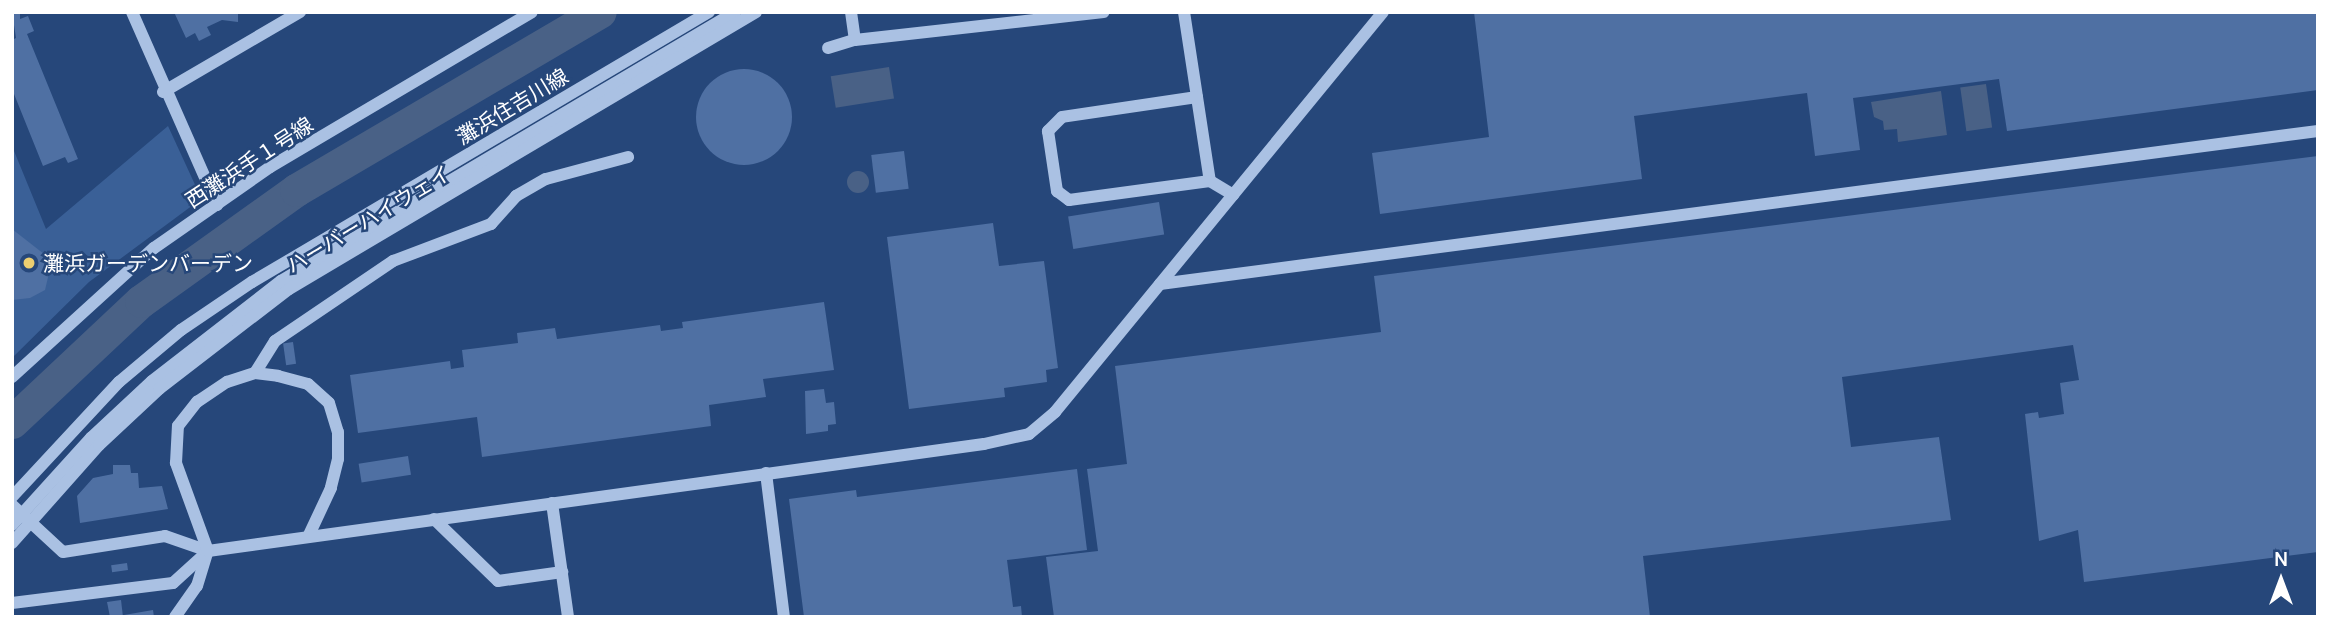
<!DOCTYPE html>
<meta charset="utf-8">
<style>
body{margin:0}
#map{position:relative;width:2330px;height:629px;overflow:hidden;background:#26477a;font-family:Manrope,"Noto Sans JP",sans-serif}
div>[style]{position:absolute}
[style*='--x']{left:calc(var(--x)*1px);top:calc(var(--y)*1px);width:calc(var(--w)*1px);rotate:calc(var(--a)*1deg)}
.green>*{inset:0;background:#3a6097}
.water>*{inset:0;background:#496186;transform-origin:0 0}
.round{border-radius:50%}
.river>*{height:33px;margin:-16.5px;padding:0 16.5px;transform-origin:16.5px;border-radius:16.5px;background:#496186}
.building>*{inset:0;background:#4f70a3;transform-origin:0 0}
.minor>*{height:12px;margin:-6px;padding:0 6px;transform-origin:6px;border-radius:6px;background:#aac1e3}
.minor-bridge>*{height:12px;margin:-6px;padding:0 6px;transform-origin:6px;border-radius:6px;background:#aac1e3}
.dots>*{width:19px;height:19px;translate:-50% -50%;box-sizing:border-box;border:4px solid #26477a;border-radius:50%}
span{translate:-50% -50%;white-space:nowrap;text-align:center;line-height:1.15;-webkit-text-stroke:5px #26477a;paint-order:stroke}
.street-label{font-size:21px;color:#fff}
.poi-label{font-size:21px;color:#fff}
.left{translate:0 -50%;text-align:left}
.frame{position:absolute;inset:0;border:14px solid #fff;pointer-events:none}
.north{position:absolute;left:2246px;top:545px;width:70px;height:70px;-webkit-text-stroke:5px #26477a;paint-order:stroke;rotate:0deg;font-size:19px;font-weight:700;line-height:28px;text-align:center;color:#fff}
.north::after{content:'';display:block;margin:auto;width:24px;height:32px;background:#fff;clip-path:polygon(50% 0,100% 100%,50% 72%,0 100%)}
</style>
<div id="map">
<div class="green">
<i style="clip-path:polygon(168px 126px,197px 189px,193px 205px,89px 282px,12px 358px,12px 146px,46px 229px)"></i>
</div>
<div class="water">
<i style="left:889px;top:67px;width:32px;height:59px;rotate:81deg"></i>
<i style="left:1986px;top:84px;width:44px;height:26px;rotate:82deg"></i>
<i style="clip-path:polygon(1941px 91px,1947px 135px,1898px 142px,1897px 129px,1884px 130px,1883px 121px,1874px 117px,1871px 102px)"></i>
<i class="round" style="left:847px;top:171px;width:22px;height:22px"></i>
</div>
<div class="river">
<i style="--x:12;--y:422;--w:177;--a:-43.2"></i>
<i style="--x:141;--y:301;--w:191;--a:-35.6"></i>
<i style="--x:296;--y:190;--w:352;--a:-30.4"></i>
</div>
<div class="building">
<i style="clip-path:polygon(12px 12px,20px 12px,20px 19px,28px 16px,34px 31px,27px 34px,78px 159px,68px 163px,65px 157px,43px 166px,12px 89px,12px 40px,16px 38px)"></i>
<i style="clip-path:polygon(174px 12px,238px 12px,238px 22px,222px 20px,207px 27px,211px 35px,199px 41px,195px 33px,186px 38px)"></i>
<i style="clip-path:polygon(1474px 12px,2318px 12px,2318px 90px,2007px 131px,1999px 79px,1853px 98px,1860px 150px,1815px 156px,1807px 93px,1634px 116px,1642px 179px,1380px 214px,1372px 153px,1489px 137px)"></i>
<i class="round" style="left:696px;top:69px;width:96px;height:96px"></i>
<i style="left:904px;top:151px;width:38px;height:33px;rotate:83deg"></i>
<i style="clip-path:polygon(2318px 156px,2318px 552px,2084px 582px,2078px 530px,2039px 541px,2025px 414px,2038px 412px,2039px 418px,2064px 414px,2060px 383px,2079px 380px,2073px 345px,1842px 377px,1851px 447px,1939px 437px,1951px 520px,1643px 556px,1650px 617px,1054px 617px,1046px 557px,1098px 551px,1087px 469px,1127px 464px,1115px 366px,1381px 332px,1374px 276px)"></i>
<i style="left:1159px;top:202px;width:33px;height:92px;rotate:81deg"></i>
<i style="clip-path:polygon(993px 223px,999px 266px,1044px 261px,1058px 368px,1046px 370px,1047px 382px,1004px 388px,1005px 397px,909px 409px,887px 237px)"></i>
<i style="clip-path:polygon(12px 229px,44px 254px,49px 273px,45px 290px,30px 298px,12px 300px)"></i>
<i style="clip-path:polygon(824px 302px,834px 370px,763px 379px,766px 397px,709px 405px,711px 426px,482px 457px,477px 417px,358px 433px,350px 375px,450px 361px,451px 369px,464px 367px,462px 350px,518px 343px,517px 333px,555px 328px,557px 339px,660px 325px,661px 331px,683px 328px,682px 322px)"></i>
<i style="left:293px;top:342px;width:22px;height:10px;rotate:82deg"></i>
<i style="clip-path:polygon(824px 389px,826px 403px,834px 402px,836px 424px,828px 425px,828px 431px,806px 434px,805px 391px)"></i>
<i style="left:408px;top:456px;width:19px;height:50px;rotate:81deg"></i>
<i style="clip-path:polygon(113px 465px,130px 465px,131px 473px,138px 473px,139px 488px,162px 486px,168px 509px,80px 523px,77px 496px,93px 478px,113px 474px)"></i>
<i style="clip-path:polygon(1077px 469px,1087px 550px,1007px 560px,1013px 607px,1021px 606px,1022px 617px,804px 617px,789px 499px,856px 490px,857px 497px)"></i>
<i style="left:127px;top:563px;width:7px;height:16px;rotate:82deg"></i>
<i style="clip-path:polygon(121px 600px,123px 617px,110px 617px,107px 602px)"></i>
<i style="clip-path:polygon(153px 610px,154px 617px,124px 617px,124px 615px)"></i>
</div>
<div class="minor">
<i style="--x:132;--y:12;--w:211;--a:66.2"></i>
<i style="--x:851;--y:12;--w:28;--a:82"></i>
<i style="--x:1184;--y:12;--w:171;--a:81.3"></i>
<i style="--x:828;--y:48;--w:28;--a:-17"></i>
<i style="--x:855;--y:40;--w:250;--a:-6.4"></i>
<i style="--x:163;--y:92;--w:159;--a:-30.3"></i>
<i style="--x:1197;--y:97;--w:136;--a:171.6"></i>
<i style="--x:1062;--y:117;--w:20;--a:135"></i>
<i style="--x:1048;--y:131;--w:61;--a:81.5"></i>
<i style="--x:1057;--y:191;--w:15;--a:37"></i>
<i style="--x:1069;--y:200;--w:142;--a:-7.7"></i>
<i style="--x:1210;--y:181;--w:27;--a:31"></i>
<i style="--x:1160;--y:284;--w:1168;--a:-7.53"></i>
<i style="--x:255;--y:373;--w:38;--a:-58"></i>
<i style="--x:275;--y:341;--w:143;--a:-34.1"></i>
<i style="--x:393;--y:261;--w:105;--a:-20.7"></i>
<i style="--x:491;--y:224;--w:38;--a:-48"></i>
<i style="--x:516;--y:196;--w:34;--a:-30"></i>
<i style="--x:546;--y:179;--w:85;--a:-15"></i>
<i style="--x:12;--y:377;--w:192;--a:-42.3"></i>
<i style="--x:154;--y:248;--w:141;--a:-34.9"></i>
<i style="--x:270;--y:167;--w:304;--a:-30.6"></i>
<i style="--x:766;--y:473;--w:145;--a:82.9"></i>
<i style="--x:12;--y:497;--w:157;--a:-47.1"></i>
<i style="--x:119;--y:382;--w:81;--a:-40"></i>
<i style="--x:181;--y:330;--w:86;--a:-34.1"></i>
<i style="--x:252;--y:282;--w:531;--a:-30.58"></i>
<i style="--x:552;--y:503;--w:115;--a:82"></i>
<i style="--x:12;--y:505;--w:69;--a:42.7"></i>
<i style="--x:63;--y:552;--w:103;--a:-8.9"></i>
<i style="--x:165;--y:536;--w:46;--a:19.2"></i>
<i style="--x:208;--y:551;--w:783;--a:-7.85"></i>
<i style="--x:984;--y:444;--w:46;--a:-12.5"></i>
<i style="--x:1029;--y:434;--w:34;--a:-40"></i>
<i style="--x:1055;--y:412;--w:517;--a:-50.65"></i>
<i style="--x:434;--y:519;--w:89;--a:44.1"></i>
<i style="--x:498;--y:581;--w:65;--a:-8"></i>
<i style="--x:12;--y:603;--w:162;--a:-7.1"></i>
<i style="--x:173;--y:583;--w:47;--a:-42.4"></i>
<i style="--x:175;--y:617;--w:38;--a:-55"></i>
<i style="--x:197;--y:586;--w:37;--a:-73"></i>
<i style="--x:208;--y:551;--w:94;--a:-110"></i>
<i style="--x:176;--y:463;--w:37;--a:-87"></i>
<i style="--x:178;--y:426;--w:31;--a:-52"></i>
<i style="--x:197;--y:402;--w:36;--a:-34"></i>
<i style="--x:227;--y:382;--w:29;--a:-18"></i>
<i style="--x:255;--y:373;--w:23;--a:7"></i>
<i style="--x:278;--y:376;--w:31;--a:15"></i>
<i style="--x:308;--y:384;--w:28;--a:42"></i>
<i style="--x:329;--y:403;--w:30;--a:73"></i>
<i style="--x:338;--y:432;--w:27;--a:90"></i>
<i style="--x:338;--y:459;--w:30;--a:104"></i>
<i style="--x:331;--y:488;--w:54;--a:115.1"></i>
</div>
<div class="minor-bridge">
<i style="--x:12;--y:525;--w:118;--a:-47.8"></i>
<i style="--x:91;--y:438;--w:83;--a:-43.1"></i>
<i style="--x:152;--y:381;--w:163;--a:-37.8"></i>
<i style="--x:281;--y:281;--w:528;--a:-30.65"></i>
<i style="--x:12;--y:543;--w:131;--a:-48.4"></i>
<i style="--x:99;--y:445;--w:82;--a:-43"></i>
<i style="--x:159;--y:389;--w:164;--a:-37.6"></i>
<i style="--x:289;--y:289;--w:543;--a:-30.67"></i>
</div>
<div class="dots">
<i style="left:29px;top:263px;background:#ecce70"></i>
</div>
<div class="street-label">
<span style="left:512px;top:106px;rotate:-31deg">灘浜住吉川線</span>
<span style="left:249px;top:162px;rotate:-33deg">西灘浜手１号線</span>
<span style="left:368px;top:219px;rotate:-31deg">ハーバーハイウェイ</span>
</div>
<div class="poi-label">
<span class="left" style="left:43px;top:263px">灘浜ガーデンバーデン</span>
</div>
<div class="frame"></div>
<div class="north">N</div>
</div>
